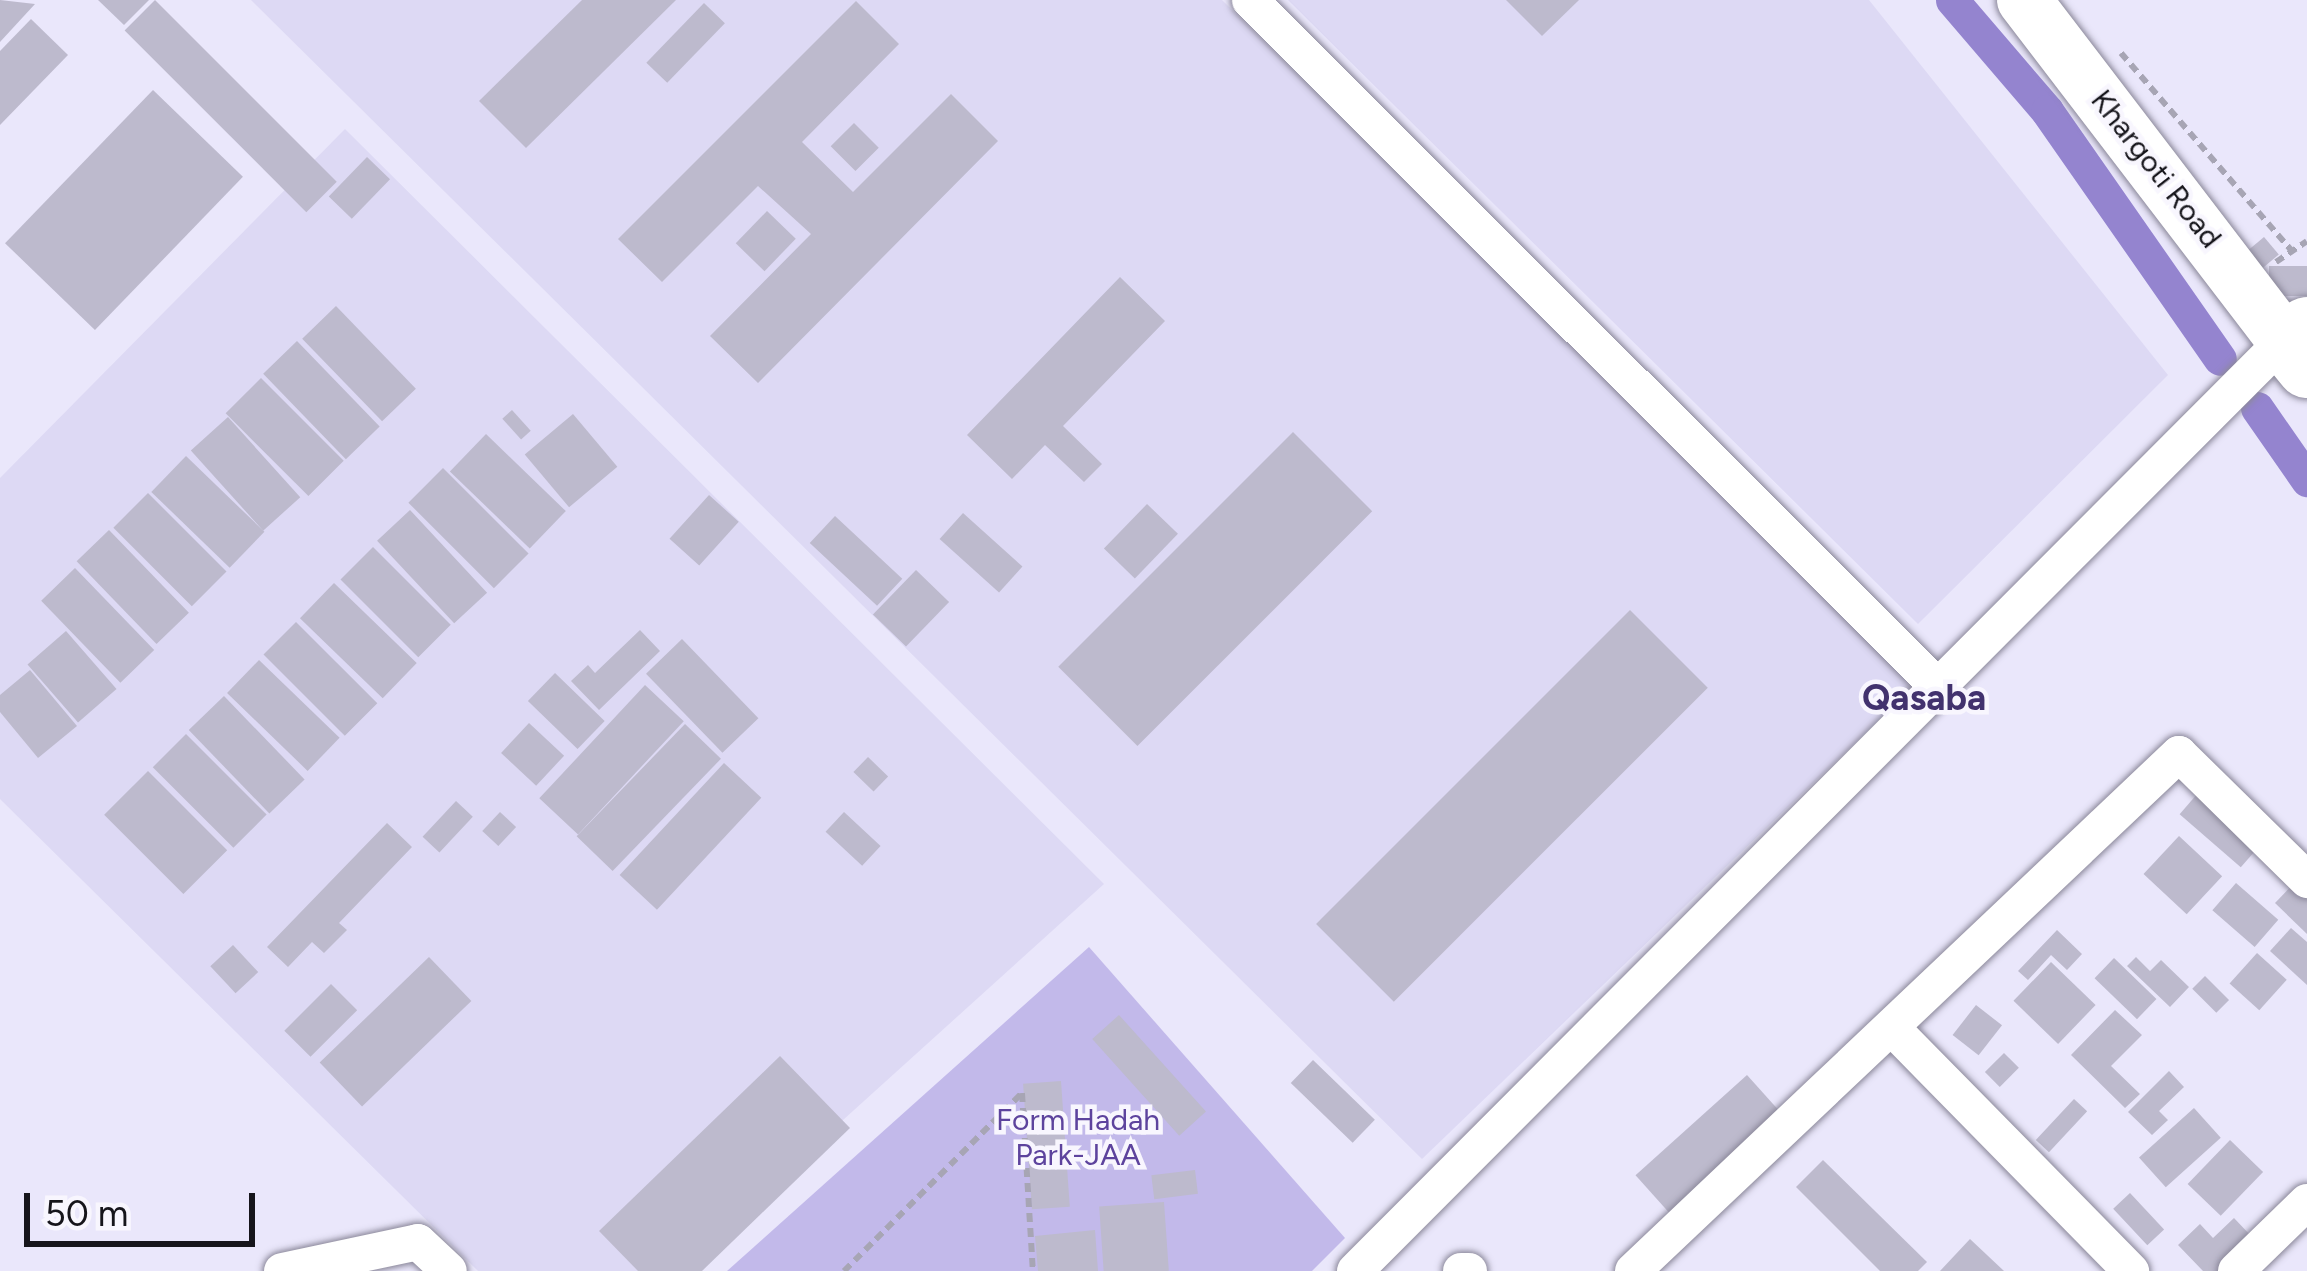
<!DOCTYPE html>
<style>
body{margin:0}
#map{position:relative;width:2307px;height:1271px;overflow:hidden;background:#eae7fb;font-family:Figtree,sans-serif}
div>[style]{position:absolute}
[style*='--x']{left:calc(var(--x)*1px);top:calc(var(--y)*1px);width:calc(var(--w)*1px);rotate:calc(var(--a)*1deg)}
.built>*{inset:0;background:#ddd9f4}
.green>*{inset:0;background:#c2b9ea}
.canal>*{height:33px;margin:-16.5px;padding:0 16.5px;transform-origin:16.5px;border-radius:16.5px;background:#9484cf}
.building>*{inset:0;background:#bdbacd;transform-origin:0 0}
.path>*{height:6px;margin-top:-3px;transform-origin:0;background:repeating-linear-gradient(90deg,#a7a5b4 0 9px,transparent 0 15px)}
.roads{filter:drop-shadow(0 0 3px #8b889a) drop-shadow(0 0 3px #8b889a)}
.street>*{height:36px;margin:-18px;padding:0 18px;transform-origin:18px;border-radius:18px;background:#fff}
.secondary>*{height:54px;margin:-27px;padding:0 27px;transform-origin:27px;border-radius:27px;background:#fff}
.primary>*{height:60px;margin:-30px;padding:0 30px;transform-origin:30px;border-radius:30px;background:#fff}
span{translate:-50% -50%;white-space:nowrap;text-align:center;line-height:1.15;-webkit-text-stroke:9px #f8f6fe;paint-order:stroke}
.street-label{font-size:30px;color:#16151b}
.park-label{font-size:30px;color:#5d439d}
.quarter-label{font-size:36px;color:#42326e;font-weight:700}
.scale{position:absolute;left:24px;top:1193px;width:231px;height:54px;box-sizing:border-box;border:6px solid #16151b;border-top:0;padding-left:15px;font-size:36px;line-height:42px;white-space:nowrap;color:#16151b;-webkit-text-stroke:9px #f8f6fe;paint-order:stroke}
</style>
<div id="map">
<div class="built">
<i style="clip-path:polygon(251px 0,1222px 0,1914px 686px,1422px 1159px)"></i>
<i style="clip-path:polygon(1288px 0,1869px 0,2168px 375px,1918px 624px)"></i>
<i style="clip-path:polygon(345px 129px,1104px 884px,676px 1271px,478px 1271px,0 799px,0 478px)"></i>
</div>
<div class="green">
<i style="clip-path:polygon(1089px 947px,1345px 1238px,1312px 1271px,727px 1271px)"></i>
</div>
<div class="canal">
<i style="--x:1952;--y:0;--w:146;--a:49.4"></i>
<i style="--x:2047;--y:111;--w:302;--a:55.1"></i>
<i style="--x:2257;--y:408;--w:88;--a:55.2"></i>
</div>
<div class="building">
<i style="clip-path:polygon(0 0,35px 4px,0 42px)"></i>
<i style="clip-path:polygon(98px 0,149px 0,124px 25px)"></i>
<i style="left:155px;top:0;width:257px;height:43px;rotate:45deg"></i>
<i style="clip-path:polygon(582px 0,676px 0,526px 148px,479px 101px)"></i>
<i style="clip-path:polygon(1506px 0,1579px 0,1542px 36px)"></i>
<i style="clip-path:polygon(856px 1px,899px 44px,802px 142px,853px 192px,951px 94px,998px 141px,758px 383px,710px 336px,811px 234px,758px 186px,662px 282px,618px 239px)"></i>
<i style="left:704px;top:3px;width:29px;height:83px;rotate:44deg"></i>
<i style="clip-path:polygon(31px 19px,68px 55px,0 125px,0 51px)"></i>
<i style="left:153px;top:90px;width:125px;height:213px;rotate:44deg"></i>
<i style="left:854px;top:123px;width:35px;height:33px;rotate:45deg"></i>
<i style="left:367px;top:157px;width:32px;height:55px;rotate:44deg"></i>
<i style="left:767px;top:211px;width:40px;height:45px;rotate:44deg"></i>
<i style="left:2264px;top:237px;width:23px;height:31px;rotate:50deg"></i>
<i style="left:2307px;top:266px;width:30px;height:38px;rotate:90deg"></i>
<i style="clip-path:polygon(1120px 277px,1165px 321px,1063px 426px,1102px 464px,1084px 482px,1045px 445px,1012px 479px,967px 435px)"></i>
<i style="left:336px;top:306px;width:115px;height:47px;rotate:46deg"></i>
<i style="left:297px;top:341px;width:119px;height:47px;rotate:46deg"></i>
<i style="left:261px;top:378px;width:117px;height:50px;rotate:45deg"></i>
<i style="left:512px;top:410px;width:28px;height:13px;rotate:48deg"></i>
<i style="left:573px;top:414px;width:69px;height:63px;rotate:50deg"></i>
<i style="left:228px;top:417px;width:108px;height:50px;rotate:48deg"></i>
<i style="left:1293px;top:432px;width:112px;height:332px;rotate:45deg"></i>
<i style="left:486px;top:434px;width:111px;height:52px;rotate:44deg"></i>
<i style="left:186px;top:456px;width:109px;height:50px;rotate:44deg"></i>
<i style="left:443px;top:468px;width:121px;height:49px;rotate:45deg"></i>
<i style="left:148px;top:493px;width:111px;height:49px;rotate:45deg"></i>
<i style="left:709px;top:495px;width:40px;height:59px;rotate:42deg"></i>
<i style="left:1147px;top:504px;width:43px;height:62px;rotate:44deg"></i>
<i style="left:410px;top:510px;width:113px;height:45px;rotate:47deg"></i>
<i style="left:963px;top:513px;width:80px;height:35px;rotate:42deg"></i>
<i style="left:835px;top:516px;width:92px;height:37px;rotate:43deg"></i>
<i style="left:109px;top:530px;width:115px;height:45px;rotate:46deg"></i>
<i style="left:373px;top:547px;width:110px;height:46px;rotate:45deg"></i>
<i style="left:75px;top:568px;width:114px;height:47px;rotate:46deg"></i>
<i style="left:916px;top:570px;width:46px;height:62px;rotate:44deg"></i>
<i style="left:334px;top:583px;width:115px;height:49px;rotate:44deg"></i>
<i style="left:1630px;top:610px;width:110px;height:444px;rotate:45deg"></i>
<i style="left:296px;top:622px;width:115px;height:46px;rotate:45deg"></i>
<i style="clip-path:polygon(640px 630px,660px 651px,599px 710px,571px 681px,588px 665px,595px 673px)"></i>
<i style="left:66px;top:631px;width:77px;height:51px;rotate:49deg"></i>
<i style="left:682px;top:639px;width:110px;height:50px;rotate:46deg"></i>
<i style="left:259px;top:660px;width:112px;height:46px;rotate:44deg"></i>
<i style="clip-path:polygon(30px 670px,77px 726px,38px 758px,0 712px,0 695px)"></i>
<i style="left:555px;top:673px;width:69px;height:39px;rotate:44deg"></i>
<i style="left:645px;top:685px;width:53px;height:155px;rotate:43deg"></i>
<i style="left:224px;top:696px;width:116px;height:49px;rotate:46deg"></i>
<i style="left:529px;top:723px;width:48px;height:41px;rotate:43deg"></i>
<i style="left:685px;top:724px;width:50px;height:156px;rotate:44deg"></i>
<i style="left:186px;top:734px;width:114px;height:47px;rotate:45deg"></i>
<i style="left:868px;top:757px;width:28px;height:21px;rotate:44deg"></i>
<i style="left:724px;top:763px;width:51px;height:153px;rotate:43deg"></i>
<i style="left:148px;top:771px;width:112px;height:62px;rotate:45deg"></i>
<i style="left:2198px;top:793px;width:81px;height:28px;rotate:41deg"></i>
<i style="left:456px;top:801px;width:23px;height:49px;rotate:43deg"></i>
<i style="left:500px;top:812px;width:22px;height:26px;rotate:43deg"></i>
<i style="left:844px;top:812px;width:50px;height:27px;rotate:43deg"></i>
<i style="clip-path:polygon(387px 823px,412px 847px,339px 923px,347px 930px,324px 953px,312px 942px,288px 967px,267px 947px)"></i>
<i style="left:2179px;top:836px;width:59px;height:52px;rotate:43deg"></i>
<i style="clip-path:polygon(2296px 881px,2307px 891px,2307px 934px,2275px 903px)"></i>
<i style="left:2236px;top:883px;width:56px;height:36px;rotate:41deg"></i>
<i style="clip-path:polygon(2291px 928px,2307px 942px,2307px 985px,2270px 951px)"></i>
<i style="clip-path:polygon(2057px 930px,2082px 954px,2067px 970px,2051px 955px,2028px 980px,2018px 971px)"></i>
<i style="left:233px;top:945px;width:37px;height:31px;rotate:47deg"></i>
<i style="left:2257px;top:953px;width:40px;height:41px;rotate:42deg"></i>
<i style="left:429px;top:957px;width:61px;height:152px;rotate:46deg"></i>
<i style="clip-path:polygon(2136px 957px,2150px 971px,2161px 960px,2189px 987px,2170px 1007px,2127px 966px)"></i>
<i style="left:2114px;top:958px;width:59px;height:28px;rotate:44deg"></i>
<i style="left:2051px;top:962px;width:62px;height:54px;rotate:44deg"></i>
<i style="left:2205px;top:976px;width:34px;height:18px;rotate:45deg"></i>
<i style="left:331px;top:984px;width:37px;height:66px;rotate:45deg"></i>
<i style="left:1976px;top:1005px;width:33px;height:38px;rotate:38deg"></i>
<i style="clip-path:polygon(2115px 1010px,2142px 1035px,2111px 1066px,2140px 1094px,2125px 1108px,2071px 1055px)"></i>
<i style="left:1119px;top:1015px;width:130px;height:36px;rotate:48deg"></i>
<i style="left:2004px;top:1053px;width:21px;height:27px;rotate:45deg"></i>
<i style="clip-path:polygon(780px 1056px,850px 1128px,702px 1271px,638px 1271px,599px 1231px)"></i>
<i style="left:1313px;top:1060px;width:86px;height:32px;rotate:44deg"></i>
<i style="clip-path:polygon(2169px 1071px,2184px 1087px,2159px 1111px,2168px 1120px,2152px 1135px,2128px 1112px)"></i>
<i style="left:1747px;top:1075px;width:67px;height:150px;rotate:48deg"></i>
<i style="left:1061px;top:1081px;width:126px;height:38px;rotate:86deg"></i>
<i style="left:2074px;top:1099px;width:18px;height:56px;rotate:43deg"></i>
<i style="left:2194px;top:1108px;width:40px;height:74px;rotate:48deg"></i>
<i style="left:2230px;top:1140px;width:46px;height:61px;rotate:44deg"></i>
<i style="clip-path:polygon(1823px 1160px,1927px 1262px,1918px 1271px,1880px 1271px,1796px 1187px)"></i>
<i style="left:1195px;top:1170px;width:24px;height:44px;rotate:83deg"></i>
<i style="left:2130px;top:1193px;width:50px;height:23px;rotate:47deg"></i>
<i style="left:1164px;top:1202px;width:69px;height:65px;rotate:86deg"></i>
<i style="clip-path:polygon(2234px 1218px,2253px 1238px,2218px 1271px,2203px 1271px,2178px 1245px,2200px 1224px,2213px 1238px)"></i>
<i style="clip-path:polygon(1095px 1230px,1098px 1271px,1038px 1271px,1035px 1236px)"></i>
<i style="clip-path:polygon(1970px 1239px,2004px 1271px,1940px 1271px)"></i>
</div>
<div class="path">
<i style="--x:2121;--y:53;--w:260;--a:49.2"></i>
<i style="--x:2276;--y:262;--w:37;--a:-34"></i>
<i style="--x:844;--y:1271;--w:252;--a:-45"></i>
<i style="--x:1022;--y:1093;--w:178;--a:86.5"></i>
</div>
<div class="roads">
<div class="street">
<i style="--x:1250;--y:0;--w:972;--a:44.96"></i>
<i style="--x:1895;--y:1031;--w:337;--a:45.5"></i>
<i style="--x:282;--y:1271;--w:139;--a:-12"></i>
<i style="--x:418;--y:1242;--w:42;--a:43.1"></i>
<i style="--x:1355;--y:1271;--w:1315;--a:-45.06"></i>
<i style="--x:1461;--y:1271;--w:8;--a:0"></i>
<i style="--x:1633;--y:1271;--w:752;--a:-43.44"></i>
<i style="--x:2179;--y:754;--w:180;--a:44.5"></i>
<i style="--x:2236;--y:1271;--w:99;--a:-44.2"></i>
</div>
<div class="secondary">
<i style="--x:2024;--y:0;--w:428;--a:52.6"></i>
</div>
<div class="primary">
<i style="--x:2307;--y:327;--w:26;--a:151"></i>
<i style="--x:2284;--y:340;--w:36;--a:51"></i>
</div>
</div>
<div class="street-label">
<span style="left:2156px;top:169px;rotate:52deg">Khargoti Road</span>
</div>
<div class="park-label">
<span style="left:1078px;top:1137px">Form Hadah<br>Park-JAA</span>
</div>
<div class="quarter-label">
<span style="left:1924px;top:698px">Qasaba</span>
</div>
<div class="scale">50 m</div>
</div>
